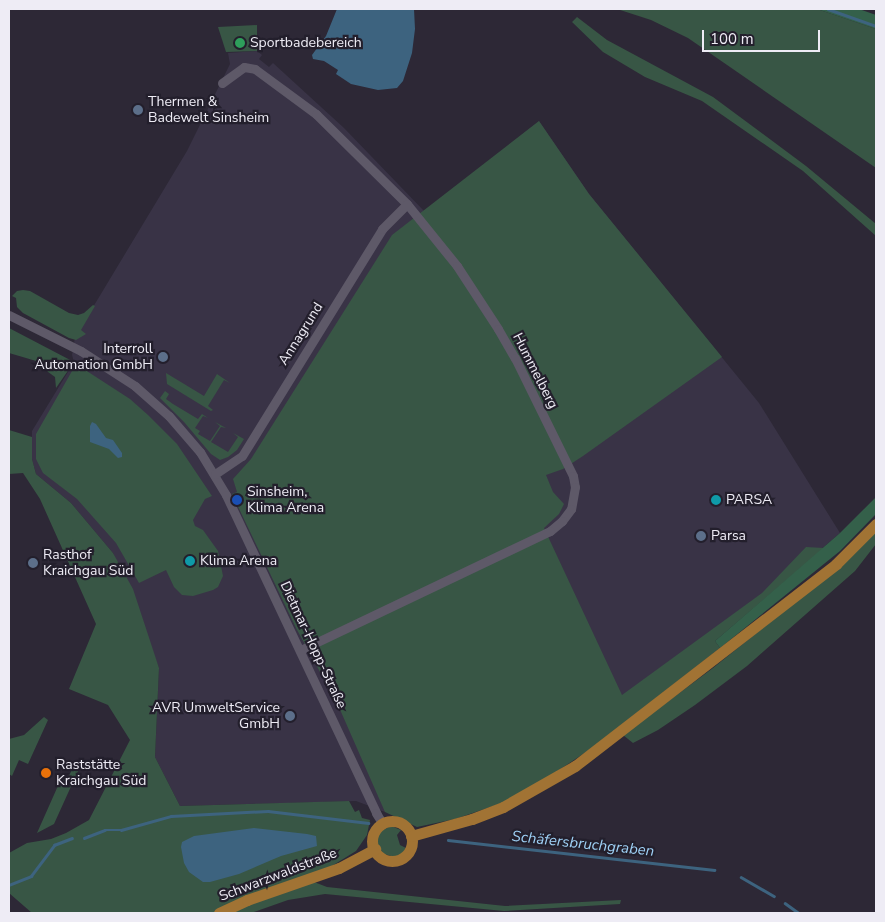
<!DOCTYPE html>
<meta charset="utf-8">
<style>
body{margin:0}
#map{position:relative;width:885px;height:922px;overflow:hidden;background:#2d2836;font-family:"Nunito Sans",sans-serif}
div>[style]{position:absolute}
[style*='--x']{left:calc(var(--x)*1px);top:calc(var(--y)*1px);width:calc(var(--w)*1px);rotate:calc(var(--a)*1deg)}
.built>*{inset:0;background:#393346}
.green>*{inset:0;background:#385645}
.forest>*{inset:0;background:#34604a}
.water>*{inset:0;background:#3d637f}
.stream>*{height:2.5px;margin:-1.25px;padding:0 1.25px;transform-origin:1.25px;border-radius:1.25px;background:#3d637f}
.minor>*{height:9px;margin:-4.5px;padding:0 4.5px;transform-origin:4.5px;border-radius:4.5px;background:#5e5968}
.major>*{height:11px;margin:-5.5px;padding:0 5.5px;transform-origin:5.5px;border-radius:5.5px;background:#a17334}
.major>.ring{margin:-5.5px;padding:0;box-sizing:content-box;background:none;border:11px solid #a17334;border-radius:50%}
.dots>*{width:14px;height:14px;translate:-50% -50%;box-sizing:border-box;border:2px solid #231f2c;border-radius:50%}
span{translate:-50% -50%;white-space:nowrap;text-align:center;line-height:1.15;-webkit-text-stroke:4.5px #231f2c;paint-order:stroke}
.poi-label{font-size:14px;color:#eeecf5}
.left{translate:0 -50%;text-align:left}
.right{translate:-100% -50%;text-align:right}
.street-label{font-size:14px;color:#eeecf5}
.water-label{font-size:15px;color:#9ed0f5;font-style:italic}
.frame{position:absolute;inset:0;border:10px solid #eeecf5;pointer-events:none}
.scale{position:absolute;left:702px;top:30px;width:118px;height:22px;box-sizing:border-box;border:2px solid #eeecf5;border-top:0;padding-left:6px;font-size:15px;line-height:18px;white-space:nowrap;color:#eeecf5;-webkit-text-stroke:4px #231f2c;paint-order:stroke}
</style>
<div id="map">
<div class="built">
<i style="clip-path:polygon(257px 51px,262px 55px,259px 59px,269px 67px,273px 63px,344px 128px,425px 212px,539px 121px,589px 194px,759px 403px,840px 533px,690px 662px,438px 794px,385px 812px,356px 801px,180px 806px,155px 757px,159px 668px,113px 553px,71px 503px,36px 474px,32px 459px,32px 431px,74px 362px,72px 355px,75px 337px,187px 151px,230px 64px,228px 53px)"></i>
</div>
<div class="green">
<i style="clip-path:polygon(617px 9px,817px 9px,876px 29px,876px 168px,688px 38px,651px 20px)"></i>
<i style="clip-path:polygon(577px 17px,607px 40px,713px 97px,806px 166px,876px 224px,876px 236px,803px 171px,702px 101px,645px 77px,603px 52px,572px 22px)"></i>
<i style="clip-path:polygon(257px 25px,257px 51px,226px 52px,218px 27px)"></i>
<i style="clip-path:polygon(539px 121px,589px 194px,722px 357px,583px 456px,563px 469px,546px 475px,553px 492px,564px 504px,559px 514px,544px 528px,622px 695px,762px 593px,806px 547px,824px 548px,715px 641px,720px 648px,589px 750px,547px 778px,505px 802px,455px 819px,417px 827px,385px 812px,338px 705px,296px 628px,232px 494px,237px 492px,233px 479px,251px 459px,392px 235px)"></i>
<i style="clip-path:polygon(23px 290px,30px 291px,69px 313px,78px 315px,84px 313px,93px 305px,95px 306px,81px 330px,86px 334px,76px 340px,69px 338px,23px 313px,17px 307px,16px 298px,12px 296px,17px 291px)"></i>
<i style="clip-path:polygon(9px 328px,74px 362px,56px 388px,55px 377px,44px 369px,43px 363px,9px 353px)"></i>
<i style="clip-path:polygon(76px 364px,130px 399px,148px 415px,177px 444px,212px 496px,205px 499px,193px 520px,195px 526px,203px 530px,218px 551px,223px 576px,218px 587px,213px 590px,193px 596px,182px 595px,174px 587px,166px 570px,139px 583px,116px 543px,77px 499px,43px 473px,36px 459px,36px 434px)"></i>
<i style="clip-path:polygon(166px 373px,204px 396px,217px 374px,230px 383px,224px 380px,208px 406px,213px 410px,211px 411px,167px 384px)"></i>
<i style="clip-path:polygon(165px 391px,169px 394px,166px 399px,173px 404px,198px 419px,202px 414px,208px 418px,203px 416px,195px 428px,200px 431px,198px 434px,210px 441px,220px 426px,215px 422px,226px 428px,221px 427px,211px 442px,223px 449px,228px 452px,238px 437px,233px 433px,244px 439px,237px 450px,228px 457px,220px 460px,211px 454px,184px 422px,160px 398px)"></i>
<i style="clip-path:polygon(9px 430px,32px 437px,32px 459px,36px 474px,71px 503px,113px 553px,133px 589px,159px 668px,155px 757px,180px 806px,349px 801px,355px 812px,359px 810px,362px 818px,370px 820px,367px 835px,356px 851px,327px 869px,212px 913px,32px 913px,9px 893px,9px 853px,27px 843px,51px 839px,66px 833px,89px 820px,130px 740px,108px 705px,69px 689px,96px 624px,40px 499px,23px 473px,9px 474px)"></i>
<i style="clip-path:polygon(876px 531px,876px 544px,855px 571px,747px 666px,695px 705px,658px 730px,633px 743px,623px 735px,713px 668px,845px 562px)"></i>
<i style="clip-path:polygon(44px 717px,48px 720px,28px 764px,19px 760px,12px 776px,9px 774px,9px 739px,24px 735px)"></i>
<i style="clip-path:polygon(76px 768px,78px 771px,54px 824px,37px 833px,61px 779px,67px 781px,72px 769px)"></i>
<i style="clip-path:polygon(391px 826px,401px 830px,397px 835px,400px 845px,406px 848px,402px 854px,395px 857px,384px 854px,377px 846px,377px 838px,381px 831px)"></i>
<i style="clip-path:polygon(314px 882px,327px 887px,505px 906px,621px 900px,620px 904px,504px 911px,325px 894px,288px 900px,251px 913px,226px 913px)"></i>
</div>
<div class="forest">
<i style="clip-path:polygon(817px 9px,859px 9px,876px 15px,876px 29px)"></i>
<i style="clip-path:polygon(876px 497px,876px 514px,840px 551px,720px 648px,715px 641px,840px 533px)"></i>
</div>
<div class="water">
<i style="clip-path:polygon(337px 9px,414px 9px,415px 29px,412px 53px,403px 81px,397px 88px,378px 90px,351px 84px,336px 74px,338px 70px,324px 61px,313px 59px,312px 55px,326px 36px)"></i>
<i style="clip-path:polygon(92px 422px,96px 424px,106px 438px,113px 440px,122px 453px,122px 457px,118px 458px,109px 449px,90px 442px,90px 426px)"></i>
<i style="clip-path:polygon(254px 828px,307px 834px,316px 836px,317px 846px,281px 856px,239px 874px,210px 882px,203px 882px,189px 872px,184px 863px,181px 847px,182px 842px,194px 836px)"></i>
</div>
<div class="stream">
<i style="--x:828;--y:9;--w:51;--a:19.5"></i>
<i style="--x:84;--y:838;--w:22;--a:-21"></i>
<i style="--x:105;--y:830;--w:16;--a:0"></i>
<i style="--x:121;--y:830;--w:52;--a:-15.6"></i>
<i style="--x:171;--y:816;--w:97;--a:-3"></i>
<i style="--x:268;--y:811;--w:101;--a:6.8"></i>
<i style="--x:448;--y:840;--w:268;--a:6.4"></i>
<i style="--x:741;--y:877;--w:38;--a:30"></i>
<i style="--x:9;--y:885;--w:24;--a:-22"></i>
<i style="--x:31;--y:876;--w:39;--a:-53"></i>
<i style="--x:54;--y:845;--w:19;--a:-21"></i>
<i style="--x:785;--y:903;--w:17;--a:36"></i>
</div>
<div class="minor">
<i style="--x:222;--y:83;--w:27;--a:-36"></i>
<i style="--x:244;--y:67;--w:11;--a:10"></i>
<i style="--x:255;--y:69;--w:76;--a:36.4"></i>
<i style="--x:316;--y:114;--w:128;--a:44.7"></i>
<i style="--x:407;--y:204;--w:80;--a:51.1"></i>
<i style="--x:457;--y:266;--w:75;--a:56.9"></i>
<i style="--x:498;--y:329;--w:34;--a:60"></i>
<i style="--x:515;--y:358;--w:131;--a:63.8"></i>
<i style="--x:573;--y:476;--w:11;--a:80"></i>
<i style="--x:575;--y:487;--w:22;--a:100"></i>
<i style="--x:571;--y:509;--w:15;--a:127"></i>
<i style="--x:562;--y:521;--w:16;--a:140"></i>
<i style="--x:550;--y:531;--w:277;--a:154.5"></i>
<i style="--x:9;--y:315;--w:80;--a:26.6"></i>
<i style="--x:81;--y:351;--w:64;--a:32.9"></i>
<i style="--x:135;--y:386;--w:45;--a:41.4"></i>
<i style="--x:169;--y:416;--w:48;--a:49.3"></i>
<i style="--x:200;--y:452;--w:50;--a:58.8"></i>
<i style="--x:226;--y:495;--w:352;--a:64.7"></i>
<i style="--x:376;--y:813;--w:13;--a:58"></i>
<i style="--x:215;--y:474;--w:32;--a:-34"></i>
<i style="--x:242;--y:456;--w:267;--a:-58.3"></i>
<i style="--x:382;--y:229;--w:35;--a:-45"></i>
</div>
<div class="major">
<i class="ring" style="left:372px;top:821px;width:29px;height:29px"></i>
<i style="--x:411;--y:836;--w:63;--a:-15.6"></i>
<i style="--x:472;--y:819;--w:33;--a:-21"></i>
<i style="--x:503;--y:807;--w:83;--a:-29.7"></i>
<i style="--x:575;--y:766;--w:330;--a:-37.7"></i>
<i style="--x:836;--y:564;--w:57;--a:-45"></i>
<i style="--x:219;--y:913;--w:31;--a:-25"></i>
<i style="--x:247;--y:900;--w:97;--a:-19.2"></i>
<i style="--x:339;--y:868;--w:41;--a:-27.8"></i>
</div>
<div class="dots">
<i style="left:240px;top:43px;background:#2e9e5b"></i>
<i style="left:138px;top:110px;background:#5c6f8a"></i>
<i style="left:163px;top:357px;background:#5c6f8a"></i>
<i style="left:237px;top:500px;background:#1a4fb4"></i>
<i style="left:716px;top:500px;background:#0f9aa8"></i>
<i style="left:701px;top:536px;background:#5c6f8a"></i>
<i style="left:190px;top:561px;background:#0f9aa8"></i>
<i style="left:33px;top:563px;background:#5c6f8a"></i>
<i style="left:290px;top:716px;background:#5c6f8a"></i>
<i style="left:46px;top:773px;background:#e8710a"></i>
</div>
<div class="poi-label">
<span class="left" style="left:250px;top:43px">Sportbadebereich</span>
<span class="left" style="left:148px;top:110px">Thermen &amp;<br>Badewelt Sinsheim</span>
<span class="right" style="left:153px;top:357px">Interroll<br>Automation GmbH</span>
<span class="left" style="left:247px;top:500px">Sinsheim,<br>Klima Arena</span>
<span class="left" style="left:726px;top:500px">PARSA</span>
<span class="left" style="left:711px;top:536px">Parsa</span>
<span class="left" style="left:43px;top:563px">Rasthof<br>Kraichgau Süd</span>
<span class="left" style="left:200px;top:561px">Klima Arena</span>
<span class="right" style="left:280px;top:716px">AVR UmweltService<br>GmbH</span>
<span class="left" style="left:56px;top:773px">Raststätte<br>Kraichgau Süd</span>
</div>
<div class="street-label">
<span style="left:301px;top:334px;rotate:-58deg">Annagrund</span>
<span style="left:535px;top:371px;rotate:63deg">Hummelberg</span>
<span style="left:313px;top:645px;rotate:65deg">Dietmar-Hopp-Straße</span>
<span style="left:278px;top:875px;rotate:-21deg">Schwarzwaldstraße</span>
</div>
<div class="water-label">
<span style="left:583px;top:844px;rotate:6deg">Schäfersbruchgraben</span>
</div>
<div class="frame"></div>
<div class="scale">100 m</div>
</div>
